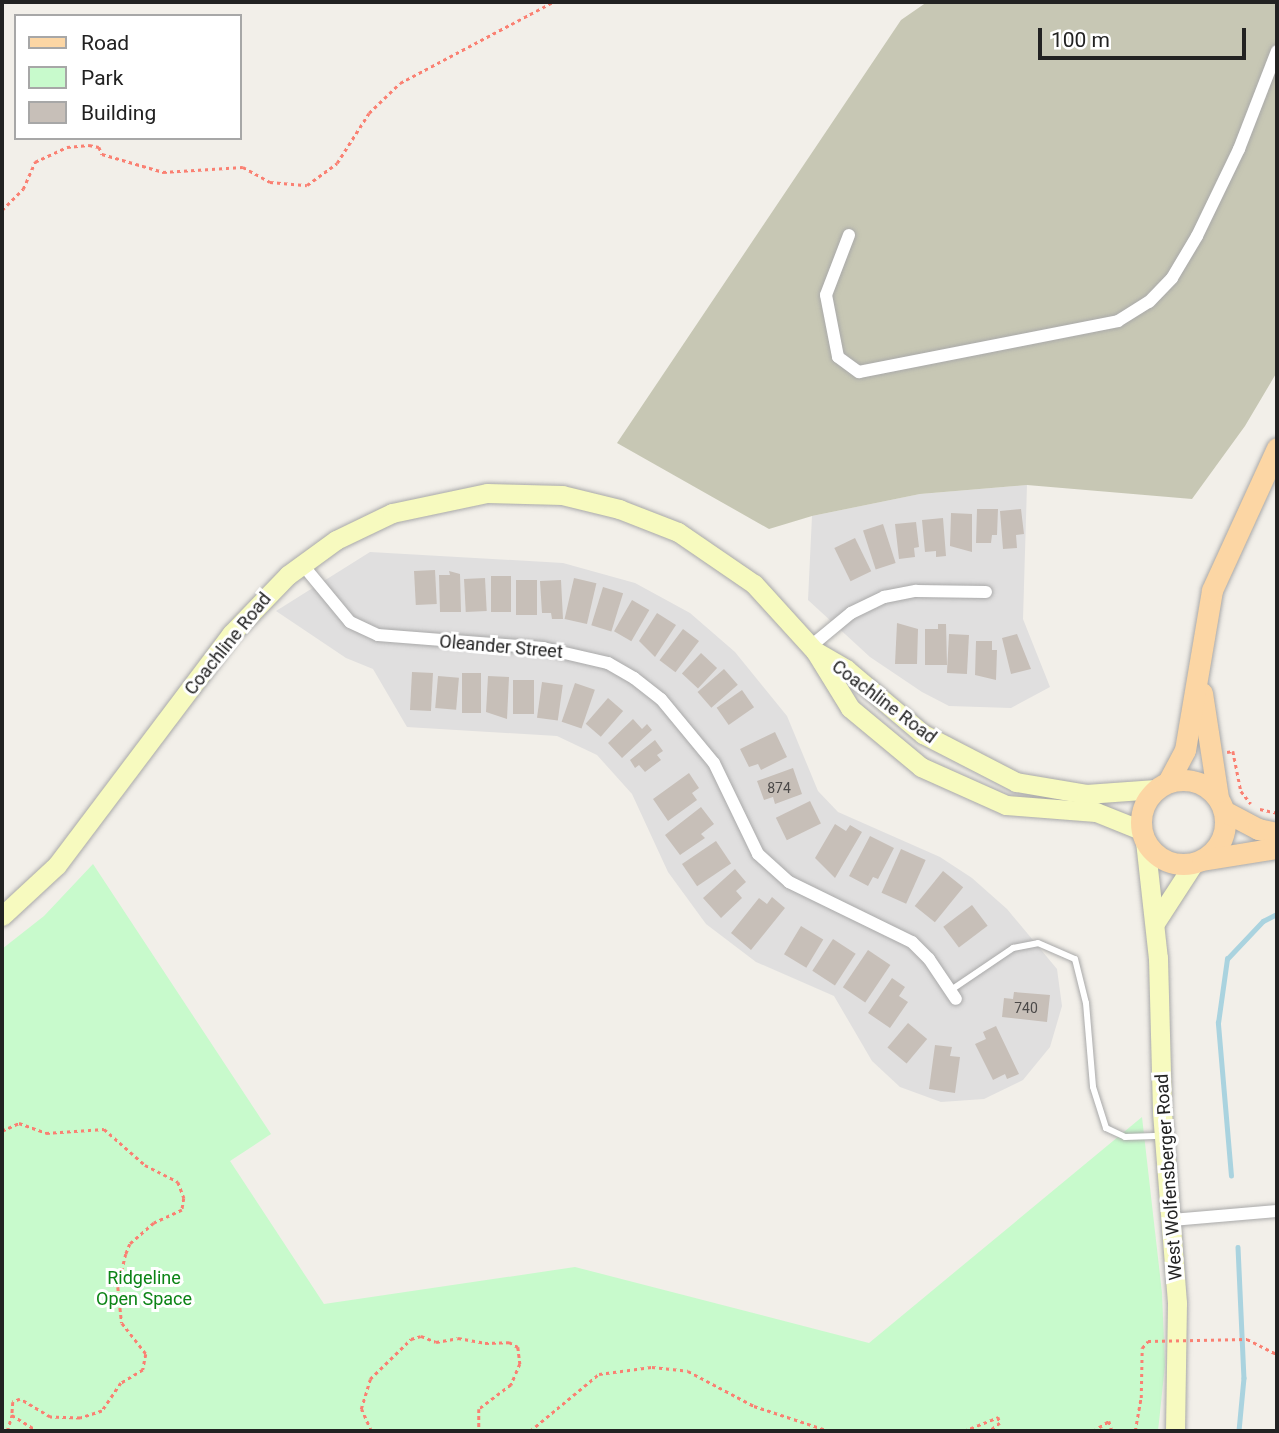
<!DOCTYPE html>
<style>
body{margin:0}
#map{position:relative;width:1279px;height:1433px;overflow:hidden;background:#f2efe9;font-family:Roboto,sans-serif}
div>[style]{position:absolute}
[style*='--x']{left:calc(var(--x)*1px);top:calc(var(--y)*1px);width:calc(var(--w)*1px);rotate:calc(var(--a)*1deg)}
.residential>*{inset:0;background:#e0dfdf}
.construction>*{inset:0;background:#c7c7b4}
.park>*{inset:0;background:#c8facc}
.stream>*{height:4.5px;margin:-2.25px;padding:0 2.25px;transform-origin:2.25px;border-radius:2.25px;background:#aad3df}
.building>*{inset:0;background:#c7bfb8;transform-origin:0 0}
.path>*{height:2.5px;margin-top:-1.25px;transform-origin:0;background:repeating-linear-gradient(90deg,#fa8072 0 3.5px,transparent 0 7px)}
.roads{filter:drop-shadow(0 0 2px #a9a9a9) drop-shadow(0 0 2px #a9a9a9)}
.lane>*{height:6px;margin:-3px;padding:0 3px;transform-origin:3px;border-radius:3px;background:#fff}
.street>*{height:12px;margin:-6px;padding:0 6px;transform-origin:6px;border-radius:6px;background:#fff}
.secondary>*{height:19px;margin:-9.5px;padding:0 9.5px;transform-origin:9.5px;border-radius:9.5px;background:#f7fabf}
.primary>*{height:21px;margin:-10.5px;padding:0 10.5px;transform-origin:10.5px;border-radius:10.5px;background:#fcd6a4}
.primary>.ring{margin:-10.5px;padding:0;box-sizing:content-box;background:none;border:21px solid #fcd6a4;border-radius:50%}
.path-bridge>*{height:2.5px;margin-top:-1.25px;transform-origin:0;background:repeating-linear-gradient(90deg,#fa8072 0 3.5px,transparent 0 7px)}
span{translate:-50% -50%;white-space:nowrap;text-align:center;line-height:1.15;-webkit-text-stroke:6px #fff;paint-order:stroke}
.number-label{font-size:14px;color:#4b4948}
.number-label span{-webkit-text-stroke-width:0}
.street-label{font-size:18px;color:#222}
.park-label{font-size:18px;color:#0c8416}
.frame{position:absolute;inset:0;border:4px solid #222;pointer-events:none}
.legend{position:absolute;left:14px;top:14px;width:228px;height:126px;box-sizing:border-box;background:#fff;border:2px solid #a7a7a7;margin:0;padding:9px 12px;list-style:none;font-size:21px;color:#222}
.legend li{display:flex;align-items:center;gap:14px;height:35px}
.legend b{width:35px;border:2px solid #a7a7a7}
.scale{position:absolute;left:1038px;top:28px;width:208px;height:32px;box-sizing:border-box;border:4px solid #222;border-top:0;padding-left:9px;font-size:21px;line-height:24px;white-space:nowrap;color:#222;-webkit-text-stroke:5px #fff;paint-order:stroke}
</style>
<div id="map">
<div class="residential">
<i style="clip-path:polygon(1027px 485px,1023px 619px,1050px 687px,1011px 708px,949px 706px,922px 692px,870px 657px,808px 600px,812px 516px,920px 494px)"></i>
<i style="clip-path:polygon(370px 552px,563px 563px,635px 583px,690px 613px,735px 652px,787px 716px,818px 791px,838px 812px,940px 857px,972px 878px,1007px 909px,1057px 969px,1062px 1006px,1050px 1047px,1023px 1080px,984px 1099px,941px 1102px,900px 1087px,872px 1061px,834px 996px,756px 962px,706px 924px,668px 872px,632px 794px,597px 755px,557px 736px,407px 727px,373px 669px,346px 658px,276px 611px)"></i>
</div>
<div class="construction">
<i style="clip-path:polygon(927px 2px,1277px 2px,1277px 372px,1245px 426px,1192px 499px,1027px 485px,920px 494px,812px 516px,769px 529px,617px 443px,901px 20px)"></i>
</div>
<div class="park">
<i style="clip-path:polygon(93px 864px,271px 1134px,230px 1161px,324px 1304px,575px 1267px,869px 1343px,1142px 1117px,1162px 1293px,1165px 1365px,1158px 1431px,2px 1431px,2px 949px,44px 916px)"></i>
</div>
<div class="stream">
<i style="--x:1231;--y:1176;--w:154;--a:-94.9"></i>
<i style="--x:1218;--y:1023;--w:65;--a:-82"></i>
<i style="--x:1227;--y:959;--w:52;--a:-46.5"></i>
<i style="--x:1263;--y:921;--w:16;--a:-27"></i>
<i style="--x:1238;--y:1247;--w:131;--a:87.4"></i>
<i style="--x:1244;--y:1378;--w:53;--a:95.4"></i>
</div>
<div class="building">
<i style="clip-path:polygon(977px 509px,998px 509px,997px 535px,992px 535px,991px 543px,976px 543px)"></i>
<i style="clip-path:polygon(1021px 509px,1024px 534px,1016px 535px,1017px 548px,1003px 549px,1000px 511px)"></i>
<i style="clip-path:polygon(951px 513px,972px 514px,972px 552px,950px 546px)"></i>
<i style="clip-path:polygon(943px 518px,946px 556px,936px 557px,936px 551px,925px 552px,922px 520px)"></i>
<i style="clip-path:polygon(916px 522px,919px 547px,914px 548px,915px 557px,899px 559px,895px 524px)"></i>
<i style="left:883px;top:524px;width:41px;height:21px;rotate:72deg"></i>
<i style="left:855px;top:538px;width:37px;height:23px;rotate:64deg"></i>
<i style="left:435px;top:570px;width:34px;height:21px;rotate:87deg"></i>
<i style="clip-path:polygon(449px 571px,460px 574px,461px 612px,440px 612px,439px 575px,450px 575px)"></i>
<i style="left:491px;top:576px;width:20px;height:36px"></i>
<i style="left:485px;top:578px;width:33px;height:21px;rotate:87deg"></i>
<i style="left:574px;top:578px;width:23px;height:42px;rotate:13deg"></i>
<i style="left:516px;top:580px;width:21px;height:35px"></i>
<i style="clip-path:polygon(561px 580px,563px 619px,552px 619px,551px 613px,542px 613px,540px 581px)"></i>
<i style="left:603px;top:587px;width:21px;height:40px;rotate:17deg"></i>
<i style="left:632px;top:600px;width:20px;height:36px;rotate:30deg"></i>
<i style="clip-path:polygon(657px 613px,676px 625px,655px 657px,639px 641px)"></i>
<i style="clip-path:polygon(897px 623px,918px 629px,917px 664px,895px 664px)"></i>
<i style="clip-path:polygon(938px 624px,946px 624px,947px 665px,925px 665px,925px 629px,938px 629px)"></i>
<i style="left:683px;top:629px;width:20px;height:39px;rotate:37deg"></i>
<i style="left:949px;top:634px;width:20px;height:39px;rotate:3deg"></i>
<i style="clip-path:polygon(1017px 634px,1031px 669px,1011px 674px,1002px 638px)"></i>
<i style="clip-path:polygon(976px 641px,992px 641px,992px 650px,997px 650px,996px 680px,975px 675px)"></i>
<i style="left:701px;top:653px;width:22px;height:28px;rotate:43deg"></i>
<i style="left:724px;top:669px;width:21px;height:35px;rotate:49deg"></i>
<i style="left:412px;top:672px;width:21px;height:38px;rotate:3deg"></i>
<i style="left:462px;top:673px;width:19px;height:40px"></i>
<i style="left:438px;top:676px;width:21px;height:32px;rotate:5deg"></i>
<i style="clip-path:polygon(488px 676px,509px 677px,507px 719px,486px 712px)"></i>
<i style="left:513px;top:680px;width:21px;height:34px"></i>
<i style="left:542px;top:682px;width:21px;height:36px;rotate:8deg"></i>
<i style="left:575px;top:683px;width:21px;height:41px;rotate:19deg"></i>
<i style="left:742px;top:690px;width:21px;height:31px;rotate:55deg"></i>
<i style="left:608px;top:698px;width:20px;height:34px;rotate:41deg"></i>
<i style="clip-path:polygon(633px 719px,642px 729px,647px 724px,652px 730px,622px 758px,608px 743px)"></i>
<i style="clip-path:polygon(775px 732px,787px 757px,761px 770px,758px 764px,749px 767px,740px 749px)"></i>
<i style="clip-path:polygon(655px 740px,663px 751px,657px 755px,661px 760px,645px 772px,639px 765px,635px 768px,630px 760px)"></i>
<i style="clip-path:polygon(793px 768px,802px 794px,775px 804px,773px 797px,764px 800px,757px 781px)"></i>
<i style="clip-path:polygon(689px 773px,699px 788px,692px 793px,697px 800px,668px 821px,653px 799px)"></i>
<i style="left:810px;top:801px;width:25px;height:38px;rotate:64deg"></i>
<i style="clip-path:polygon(701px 807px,714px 824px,701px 834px,705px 838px,680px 855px,665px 835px)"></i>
<i style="clip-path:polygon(835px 824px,846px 831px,850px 825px,862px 832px,835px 878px,815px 858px)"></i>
<i style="clip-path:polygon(870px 836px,894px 848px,878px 879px,873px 877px,868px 886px,849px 876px)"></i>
<i style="left:716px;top:841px;width:27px;height:41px;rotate:56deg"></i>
<i style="left:901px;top:849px;width:27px;height:48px;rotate:24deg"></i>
<i style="clip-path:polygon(735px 869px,746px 882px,736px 891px,742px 898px,721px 918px,703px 898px)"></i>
<i style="left:943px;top:871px;width:26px;height:45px;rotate:39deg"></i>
<i style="clip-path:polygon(772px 897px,785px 908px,751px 950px,731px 933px,759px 898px,767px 904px)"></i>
<i style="left:972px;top:905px;width:26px;height:36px;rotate:53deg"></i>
<i style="left:801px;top:926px;width:26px;height:33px;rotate:31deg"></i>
<i style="left:833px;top:939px;width:27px;height:38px;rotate:33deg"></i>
<i style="left:868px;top:950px;width:27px;height:45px;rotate:34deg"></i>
<i style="clip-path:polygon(892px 978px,905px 987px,899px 996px,908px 1002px,890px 1028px,868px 1013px)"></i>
<i style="clip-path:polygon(1014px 992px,1050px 995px,1047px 1022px,1002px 1017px,1004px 998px,1013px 999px)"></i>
<i style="left:908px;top:1023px;width:25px;height:32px;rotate:40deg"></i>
<i style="clip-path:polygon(996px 1026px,1019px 1074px,1007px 1079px,1005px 1074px,993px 1080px,975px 1044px,986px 1039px,983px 1032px)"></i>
<i style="clip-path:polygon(935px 1045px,952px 1047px,950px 1056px,960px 1057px,955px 1093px,929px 1089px)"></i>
</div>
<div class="path">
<i style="--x:2;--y:210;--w:30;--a:-45"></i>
<i style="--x:23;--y:189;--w:30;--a:-66"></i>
<i style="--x:35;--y:162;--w:35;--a:-25"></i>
<i style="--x:67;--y:147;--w:22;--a:-5"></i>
<i style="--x:89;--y:145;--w:10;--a:11"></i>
<i style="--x:99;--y:147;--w:8;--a:67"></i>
<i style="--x:102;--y:154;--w:64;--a:16.4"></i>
<i style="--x:163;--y:172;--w:80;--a:-3.6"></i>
<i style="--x:243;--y:167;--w:31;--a:29"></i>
<i style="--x:270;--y:182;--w:37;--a:5"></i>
<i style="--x:307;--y:185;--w:37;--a:-36"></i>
<i style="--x:337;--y:163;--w:59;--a:-57.4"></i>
<i style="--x:369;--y:113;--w:43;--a:-44.1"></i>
<i style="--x:400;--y:83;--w:173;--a:-27.9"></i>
<i style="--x:1227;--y:752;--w:6;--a:-9"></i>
<i style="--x:1233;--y:751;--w:41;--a:78.7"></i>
<i style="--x:1241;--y:791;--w:16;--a:52"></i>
<i style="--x:1260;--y:809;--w:17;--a:13"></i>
<i style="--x:2;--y:1131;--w:19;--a:-25"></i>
<i style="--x:19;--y:1123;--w:29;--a:20"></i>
<i style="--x:46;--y:1133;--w:58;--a:-3.9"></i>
<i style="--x:104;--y:1129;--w:55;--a:41.3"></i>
<i style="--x:145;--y:1165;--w:37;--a:27"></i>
<i style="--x:178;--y:1182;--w:17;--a:69"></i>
<i style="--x:184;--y:1198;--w:12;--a:99"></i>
<i style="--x:182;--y:1210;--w:31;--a:155"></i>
<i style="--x:154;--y:1223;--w:32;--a:139"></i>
<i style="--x:130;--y:1244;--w:11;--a:112"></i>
<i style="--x:126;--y:1254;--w:34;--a:104"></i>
<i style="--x:118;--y:1287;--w:36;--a:84"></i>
<i style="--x:122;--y:1323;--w:39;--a:52"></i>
<i style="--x:146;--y:1354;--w:16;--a:101"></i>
<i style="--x:143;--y:1370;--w:26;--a:149"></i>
<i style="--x:121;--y:1383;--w:34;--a:124"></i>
<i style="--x:102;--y:1411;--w:23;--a:162"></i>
<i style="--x:80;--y:1418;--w:30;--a:-178"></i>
<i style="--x:50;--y:1417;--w:35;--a:-149"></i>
<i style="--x:20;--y:1399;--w:8;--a:157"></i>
<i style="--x:13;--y:1402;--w:13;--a:94"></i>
<i style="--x:1247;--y:1339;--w:34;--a:27"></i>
<i style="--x:12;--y:1415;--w:31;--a:32"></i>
<i style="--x:7;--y:1431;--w:17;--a:-73"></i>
<i style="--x:371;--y:1431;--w:24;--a:-114"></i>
<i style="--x:361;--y:1409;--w:31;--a:-73"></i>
<i style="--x:370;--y:1379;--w:57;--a:-44.3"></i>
<i style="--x:411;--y:1339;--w:10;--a:-17"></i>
<i style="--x:421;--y:1336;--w:16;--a:22"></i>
<i style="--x:436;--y:1342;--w:22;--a:-10"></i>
<i style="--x:458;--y:1338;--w:27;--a:10"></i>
<i style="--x:485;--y:1343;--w:24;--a:-2"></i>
<i style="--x:509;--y:1342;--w:10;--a:29"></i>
<i style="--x:518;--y:1347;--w:17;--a:83"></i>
<i style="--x:520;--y:1364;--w:23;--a:113"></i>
<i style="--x:511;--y:1385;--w:40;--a:143"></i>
<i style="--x:479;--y:1409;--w:22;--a:90"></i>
<i style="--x:530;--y:1431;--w:89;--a:-39.6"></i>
<i style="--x:599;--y:1374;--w:53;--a:-7.5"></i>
<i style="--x:652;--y:1367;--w:36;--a:6"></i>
<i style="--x:688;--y:1371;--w:75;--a:27.9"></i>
<i style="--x:754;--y:1406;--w:79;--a:18.4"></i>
<i style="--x:964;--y:1431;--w:37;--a:-22"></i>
<i style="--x:998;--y:1417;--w:6;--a:72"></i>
<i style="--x:1000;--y:1423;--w:13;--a:141"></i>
<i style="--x:1093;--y:1431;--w:19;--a:-32"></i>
<i style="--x:1109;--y:1421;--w:10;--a:73"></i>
<i style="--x:1135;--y:1431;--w:34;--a:-80"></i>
<i style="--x:1141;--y:1398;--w:50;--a:-88.9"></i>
<i style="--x:1142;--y:1348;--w:9;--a:-49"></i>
</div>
<div class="roads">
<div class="lane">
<i style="--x:951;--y:990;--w:75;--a:-34.1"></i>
<i style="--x:1013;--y:948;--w:25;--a:-11"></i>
<i style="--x:1038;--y:943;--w:40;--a:23.4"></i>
<i style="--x:1075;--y:959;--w:45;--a:76"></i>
<i style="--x:1086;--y:1003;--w:84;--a:85.2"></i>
<i style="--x:1093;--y:1087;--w:43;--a:72.4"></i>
<i style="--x:1106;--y:1128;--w:21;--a:25"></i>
<i style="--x:1125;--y:1137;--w:37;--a:-2"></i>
</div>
<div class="street">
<i style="--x:849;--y:235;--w:64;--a:111"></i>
<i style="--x:826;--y:295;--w:63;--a:79"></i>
<i style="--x:838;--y:357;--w:26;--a:36"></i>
<i style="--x:859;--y:372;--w:264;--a:-11.1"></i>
<i style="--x:1118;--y:321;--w:36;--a:-32"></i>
<i style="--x:1149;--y:302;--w:33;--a:-46"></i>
<i style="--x:1172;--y:278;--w:49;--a:-59.2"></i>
<i style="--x:1197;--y:236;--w:97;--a:-64.2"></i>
<i style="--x:1239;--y:149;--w:105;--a:-68.8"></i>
<i style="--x:302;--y:564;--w:75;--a:50.4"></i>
<i style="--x:350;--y:622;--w:31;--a:25"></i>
<i style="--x:378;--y:635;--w:166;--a:4.5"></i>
<i style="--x:543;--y:648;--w:67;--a:13"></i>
<i style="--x:608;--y:663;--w:30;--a:30"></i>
<i style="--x:634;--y:678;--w:34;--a:38"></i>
<i style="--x:661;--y:699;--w:83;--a:50.4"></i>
<i style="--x:714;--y:763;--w:101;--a:64.2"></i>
<i style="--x:758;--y:854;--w:42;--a:42.1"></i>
<i style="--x:789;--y:882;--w:137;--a:26"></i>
<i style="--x:912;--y:942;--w:24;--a:45"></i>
<i style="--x:929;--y:959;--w:48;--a:56"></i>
<i style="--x:811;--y:646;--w:52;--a:-39.5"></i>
<i style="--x:851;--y:613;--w:37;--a:-26"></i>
<i style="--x:884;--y:597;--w:33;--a:-11"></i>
<i style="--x:916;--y:591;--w:70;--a:0.8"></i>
<i style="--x:1172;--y:1220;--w:105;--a:-4.9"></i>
</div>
<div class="secondary">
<i style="--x:815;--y:651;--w:36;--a:30"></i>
<i style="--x:846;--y:669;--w:101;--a:40.2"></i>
<i style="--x:923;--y:734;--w:105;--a:27.3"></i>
<i style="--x:1016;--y:782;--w:71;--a:9.7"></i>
<i style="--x:1086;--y:794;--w:70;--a:-4.1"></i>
<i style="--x:1145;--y:841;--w:118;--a:83.7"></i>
<i style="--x:1158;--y:958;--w:154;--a:88.5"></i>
<i style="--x:1162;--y:1112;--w:192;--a:85.5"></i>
<i style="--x:1177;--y:1303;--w:128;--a:90.9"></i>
<i style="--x:2;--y:916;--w:75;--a:-42.8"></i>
<i style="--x:57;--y:865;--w:289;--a:-53"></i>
<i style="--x:231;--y:634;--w:82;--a:-46"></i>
<i style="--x:288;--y:575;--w:59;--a:-36.1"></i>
<i style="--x:336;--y:540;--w:62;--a:-25.7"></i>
<i style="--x:392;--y:513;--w:97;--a:-11.9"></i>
<i style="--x:487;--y:493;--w:75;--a:1.5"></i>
<i style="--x:562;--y:495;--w:59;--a:13.8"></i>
<i style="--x:619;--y:509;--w:63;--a:21.3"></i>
<i style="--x:678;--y:532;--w:92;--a:34.4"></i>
<i style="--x:754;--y:584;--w:91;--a:47.7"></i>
<i style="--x:815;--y:651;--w:67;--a:58.4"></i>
<i style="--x:850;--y:708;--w:92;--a:39.7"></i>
<i style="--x:921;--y:767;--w:93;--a:24.1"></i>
<i style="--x:1006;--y:805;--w:90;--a:4.4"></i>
<i style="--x:1096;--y:812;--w:48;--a:21.8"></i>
<i style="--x:1155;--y:923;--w:72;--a:-57"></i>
</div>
<div class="primary">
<i style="--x:1202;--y:693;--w:106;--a:81.3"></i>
<i class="ring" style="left:1141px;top:780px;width:63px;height:63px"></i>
<i style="--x:1168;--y:782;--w:36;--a:-62"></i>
<i style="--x:1185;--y:750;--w:162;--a:-80.4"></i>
<i style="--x:1212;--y:590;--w:156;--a:-65.4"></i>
<i style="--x:1224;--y:811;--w:38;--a:28"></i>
<i style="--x:1258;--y:829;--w:19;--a:12"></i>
<i style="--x:1202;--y:860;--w:76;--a:-9.1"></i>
</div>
</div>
<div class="path-bridge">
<i style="--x:1148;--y:1341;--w:99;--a:-1.2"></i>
</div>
<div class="number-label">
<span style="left:779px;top:788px">874</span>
<span style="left:1026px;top:1008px">740</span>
</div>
<div class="street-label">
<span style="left:228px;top:644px;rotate:-51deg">Coachline Road</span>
<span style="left:501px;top:647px;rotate:5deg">Oleander Street</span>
<span style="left:884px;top:702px;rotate:37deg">Coachline Road</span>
<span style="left:1169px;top:1177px;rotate:-94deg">West Wolfensberger Road</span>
</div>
<div class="park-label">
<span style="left:144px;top:1289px">Ridgeline<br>Open Space</span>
</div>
<div class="frame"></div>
<ul class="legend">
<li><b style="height:9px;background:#fcd6a4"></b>Road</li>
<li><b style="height:19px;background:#c8facc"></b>Park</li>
<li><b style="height:19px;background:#c7bfb8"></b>Building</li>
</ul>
<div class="scale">100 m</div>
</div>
